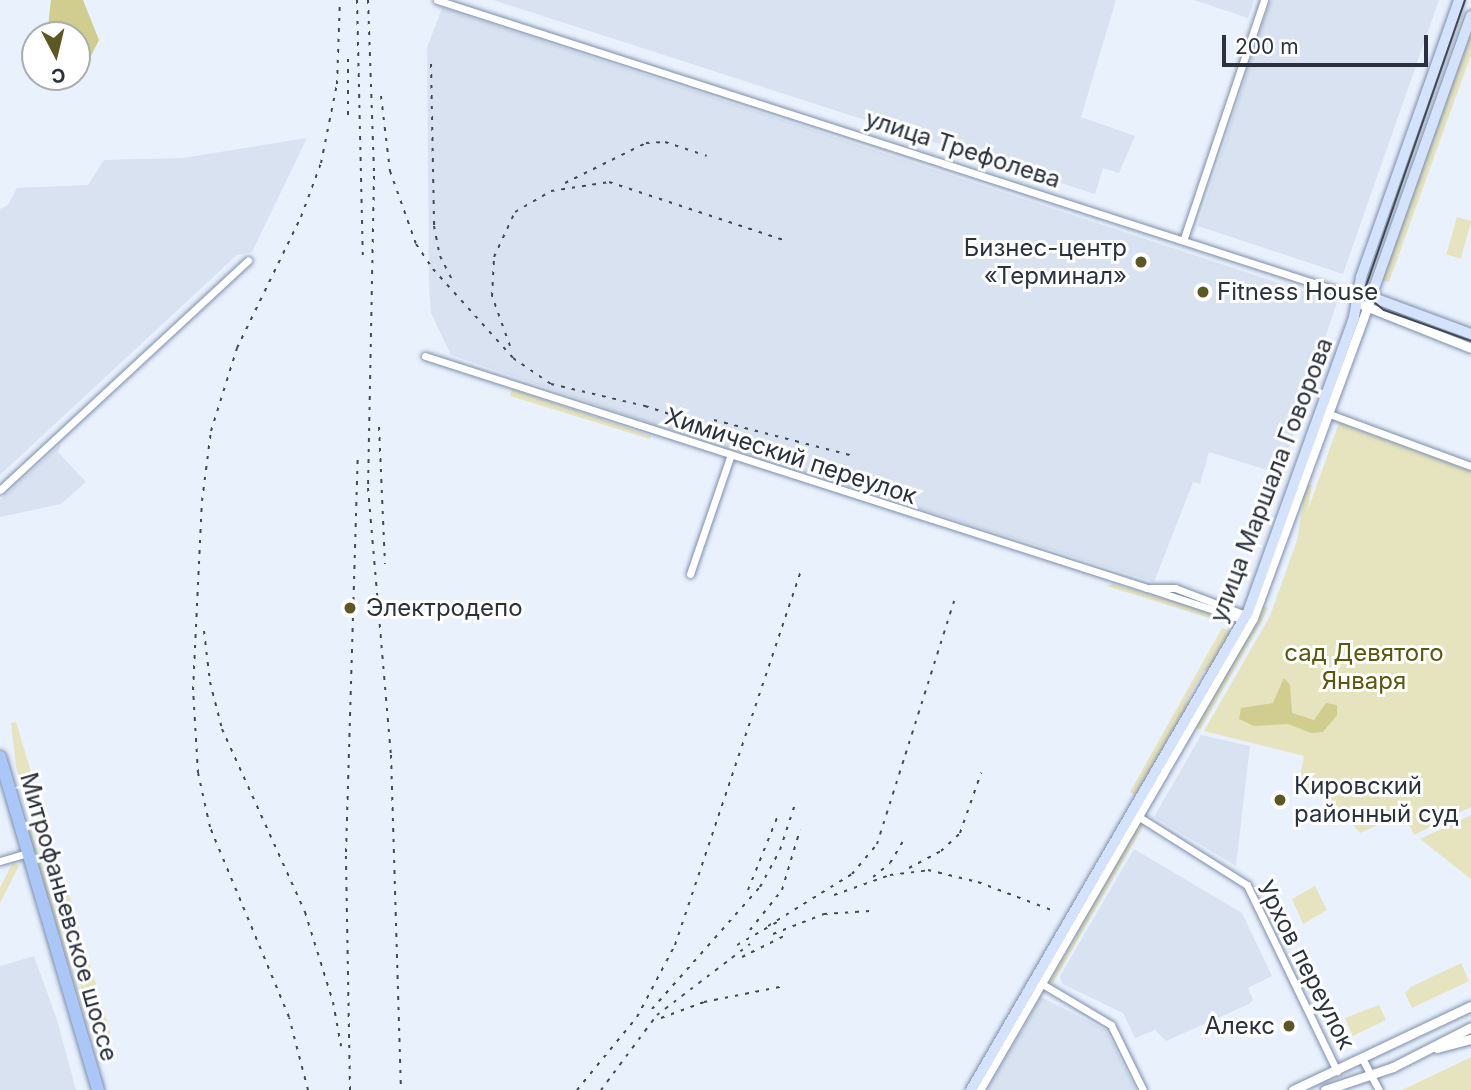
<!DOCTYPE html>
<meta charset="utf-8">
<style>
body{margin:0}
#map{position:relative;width:1471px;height:1090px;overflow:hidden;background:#e9f1fd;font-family:Inter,sans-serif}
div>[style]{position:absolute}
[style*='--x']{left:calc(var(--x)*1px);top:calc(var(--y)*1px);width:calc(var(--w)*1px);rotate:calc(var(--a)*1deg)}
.built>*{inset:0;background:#d9e2f1}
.green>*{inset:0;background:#e6e4be;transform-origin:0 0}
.water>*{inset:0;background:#d0cd8e}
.roads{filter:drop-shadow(0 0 2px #7d8eaa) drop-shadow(0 0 2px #7d8eaa)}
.minor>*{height:7px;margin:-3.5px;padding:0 3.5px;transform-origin:3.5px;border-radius:3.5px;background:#fff}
.tertiary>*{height:9px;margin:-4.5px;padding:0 4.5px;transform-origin:4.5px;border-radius:4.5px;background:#fff}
.secondary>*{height:10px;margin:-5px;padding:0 5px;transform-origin:5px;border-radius:5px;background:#d4e3fb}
.primary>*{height:12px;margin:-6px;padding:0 6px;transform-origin:6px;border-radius:6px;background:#aac7f7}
.tram>*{height:2px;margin:-1px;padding:0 1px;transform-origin:1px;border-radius:1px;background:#424955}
.rail>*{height:2px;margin-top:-1px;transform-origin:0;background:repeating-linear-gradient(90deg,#424955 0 3.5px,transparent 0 10.5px)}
.dots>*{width:19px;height:19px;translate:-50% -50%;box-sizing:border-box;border:4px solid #fff;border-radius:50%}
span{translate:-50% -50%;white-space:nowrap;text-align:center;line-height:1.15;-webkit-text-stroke:6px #fff;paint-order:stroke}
.street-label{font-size:24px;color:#2b323e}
.poi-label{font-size:24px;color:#2b323e}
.right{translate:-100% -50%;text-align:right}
.left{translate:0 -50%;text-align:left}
.park-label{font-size:24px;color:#5b570b}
.north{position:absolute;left:21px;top:21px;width:70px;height:70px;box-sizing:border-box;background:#fff;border:2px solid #aaadb2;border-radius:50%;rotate:173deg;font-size:19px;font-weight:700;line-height:28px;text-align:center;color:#2b323e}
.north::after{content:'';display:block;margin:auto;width:24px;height:32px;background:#5b5824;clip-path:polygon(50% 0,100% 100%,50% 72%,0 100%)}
.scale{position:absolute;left:1222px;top:35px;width:206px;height:32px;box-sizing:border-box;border:4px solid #2b323e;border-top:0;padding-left:9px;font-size:21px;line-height:24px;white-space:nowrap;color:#2b323e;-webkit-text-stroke:5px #fff;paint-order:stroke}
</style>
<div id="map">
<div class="built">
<i style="clip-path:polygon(493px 0,1116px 0,1081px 117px,1135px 136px,1119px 173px,1103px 168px,1095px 194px)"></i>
<i style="clip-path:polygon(1194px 0,1254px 0,1248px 18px)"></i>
<i style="clip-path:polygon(1270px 0,1439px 0,1343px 274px,1198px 226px)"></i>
<i style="clip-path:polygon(442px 8px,1337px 302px,1280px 474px,1209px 452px,1200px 484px,1193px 482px,1154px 582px,703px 441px,451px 355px,431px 313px,429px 285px,427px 48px)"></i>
<i style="clip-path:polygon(307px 138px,252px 252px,237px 255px,0 475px,0 209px,8px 205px,17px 188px,88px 185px,104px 160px,183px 158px)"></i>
<i style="clip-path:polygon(61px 444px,58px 452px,86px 482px,61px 504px,0 517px,0 500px)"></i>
<i style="clip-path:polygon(1201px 735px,1250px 746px,1236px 866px,1154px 817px)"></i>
<i style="clip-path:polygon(1134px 849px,1242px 913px,1272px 976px,1248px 988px,1253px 1000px,1249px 1004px,1166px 1041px,1155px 1030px,1135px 1038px,1123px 1013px,1062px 984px,1060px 976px)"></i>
<i style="clip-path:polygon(34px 956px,57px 1020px,76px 1090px,0 1090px,0 966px)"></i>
<i style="clip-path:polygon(1041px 997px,1106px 1030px,1136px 1090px,987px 1090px)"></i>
</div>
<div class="green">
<i style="clip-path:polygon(1471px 32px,1471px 55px,1389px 282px,1382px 280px)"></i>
<i style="left:1457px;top:217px;width:15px;height:39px;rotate:16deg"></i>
<i style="clip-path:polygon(512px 389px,651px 436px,650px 439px,510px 396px)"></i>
<i style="clip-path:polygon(1339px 423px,1471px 471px,1471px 807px,1414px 835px,1403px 813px,1360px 833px,1326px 793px,1298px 787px,1304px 756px,1204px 731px,1270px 616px)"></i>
<i style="left:1306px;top:484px;width:6px;height:125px;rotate:9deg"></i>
<i style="clip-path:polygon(1113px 584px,1225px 616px,1222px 622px,1107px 586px)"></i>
<i style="clip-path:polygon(1263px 606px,1268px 608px,1262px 621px,1200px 730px,1195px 727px)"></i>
<i style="clip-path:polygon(1222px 628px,1232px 632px,1211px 671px,1204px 670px,1187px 700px,1190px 706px,1138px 796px,1130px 792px)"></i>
<i style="clip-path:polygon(16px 722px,34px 782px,23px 786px,30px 813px,16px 767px,11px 723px)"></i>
<i style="clip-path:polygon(40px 799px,110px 1031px,112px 1056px,103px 1063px,32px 822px,37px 820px,32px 801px)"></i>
<i style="clip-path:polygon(1471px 815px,1471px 879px,1420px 839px)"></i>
<i style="clip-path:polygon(29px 823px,100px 1064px,25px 825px)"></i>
<i style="clip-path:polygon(1145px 823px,1053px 983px,1050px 981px,1137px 826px)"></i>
<i style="left:13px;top:862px;width:7px;height:162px;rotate:27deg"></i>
<i style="clip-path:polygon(1315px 886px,1327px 910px,1303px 924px,1292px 899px)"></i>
<i style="clip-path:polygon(1461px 963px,1469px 981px,1412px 1008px,1405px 993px,1411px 987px)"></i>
<i style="clip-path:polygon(1379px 1005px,1386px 1020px,1353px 1036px,1345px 1018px)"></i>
<i style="clip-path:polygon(1471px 1057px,1471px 1090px,1402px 1090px,1438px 1073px)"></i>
</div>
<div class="water">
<i style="clip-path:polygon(51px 0,83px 0,99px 40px,90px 58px,77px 60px,77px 35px,47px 35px)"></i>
<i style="clip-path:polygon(1284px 678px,1290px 685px,1292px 713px,1314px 720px,1326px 703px,1337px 705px,1337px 715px,1323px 732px,1311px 733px,1288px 724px,1254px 726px,1239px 719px,1241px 708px,1273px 703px)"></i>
</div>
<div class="roads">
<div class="minor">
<i style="--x:437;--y:0;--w:967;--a:17.89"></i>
<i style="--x:1184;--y:238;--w:251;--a:-71.4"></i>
<i style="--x:425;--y:356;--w:758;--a:17.81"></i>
<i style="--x:1324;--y:412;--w:157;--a:20.2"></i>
<i style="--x:0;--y:490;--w:338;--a:-42.8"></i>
<i style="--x:690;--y:574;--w:124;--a:-71.1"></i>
<i style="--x:1147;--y:588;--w:28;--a:0"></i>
<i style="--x:1175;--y:588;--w:84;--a:21"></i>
<i style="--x:1253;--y:618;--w:9;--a:167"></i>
<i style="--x:1244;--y:620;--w:102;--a:-161.7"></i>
<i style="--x:1136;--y:815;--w:131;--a:32.2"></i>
<i style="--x:1247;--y:885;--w:207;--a:64.2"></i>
<i style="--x:0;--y:861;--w:22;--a:-16"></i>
<i style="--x:1039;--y:982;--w:84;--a:30.8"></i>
<i style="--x:1111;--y:1025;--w:72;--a:63.8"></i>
<i style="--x:1363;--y:1060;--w:34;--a:62"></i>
</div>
<div class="tertiary">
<i style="--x:1363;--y:305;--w:116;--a:21.7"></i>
<i style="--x:1437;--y:1048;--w:35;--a:-15"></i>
<i style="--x:979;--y:1090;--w:546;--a:-59.86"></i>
<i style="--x:1253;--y:618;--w:342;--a:-69.8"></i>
<i style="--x:1293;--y:1090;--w:197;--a:-25.3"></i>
<i style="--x:1325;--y:1090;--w:72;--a:-18.7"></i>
<i style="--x:1393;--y:1067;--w:88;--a:-27.1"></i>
</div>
<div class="secondary">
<i style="--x:1471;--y:16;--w:298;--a:109.6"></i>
<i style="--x:1371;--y:297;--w:107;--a:20.3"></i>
<i style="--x:971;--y:1090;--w:552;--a:-59.91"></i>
<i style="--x:1248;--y:612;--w:313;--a:-70.2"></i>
<i style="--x:1354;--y:317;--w:41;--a:-80.1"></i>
<i style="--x:1361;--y:277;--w:294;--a:-70.5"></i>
</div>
<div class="primary">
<i style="--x:0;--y:757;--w:347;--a:73.6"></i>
</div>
</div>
<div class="tram">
<i style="--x:1465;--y:0;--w:303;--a:109.1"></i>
<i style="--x:1366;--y:286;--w:12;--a:76"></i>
<i style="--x:1369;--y:298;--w:19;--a:39"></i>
<i style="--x:1384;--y:310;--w:92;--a:19.6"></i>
</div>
<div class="rail">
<i style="--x:357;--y:0;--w:257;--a:88.7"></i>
<i style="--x:368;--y:0;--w:176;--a:88"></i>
<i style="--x:374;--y:176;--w:312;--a:91.1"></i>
<i style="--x:368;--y:488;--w:268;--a:85.1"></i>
<i style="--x:391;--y:755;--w:335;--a:88.3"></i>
<i style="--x:348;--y:59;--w:58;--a:90"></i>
<i style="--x:431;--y:64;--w:162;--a:88.9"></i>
<i style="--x:434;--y:226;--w:31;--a:79"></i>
<i style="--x:440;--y:256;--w:31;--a:63"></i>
<i style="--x:381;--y:96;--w:76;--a:83.2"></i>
<i style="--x:390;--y:171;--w:77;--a:70.4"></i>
<i style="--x:416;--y:244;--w:30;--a:56"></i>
<i style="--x:433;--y:269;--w:120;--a:48"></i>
<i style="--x:513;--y:358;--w:46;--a:34.4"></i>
<i style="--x:551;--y:384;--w:97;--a:13.2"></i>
<i style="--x:645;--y:406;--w:93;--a:18.2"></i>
<i style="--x:565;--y:183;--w:90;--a:-26.3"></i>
<i style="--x:646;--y:143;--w:19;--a:-3"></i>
<i style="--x:665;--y:142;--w:44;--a:18.4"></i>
<i style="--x:510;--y:346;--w:53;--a:-109.8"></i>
<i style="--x:492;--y:296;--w:39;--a:-87"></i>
<i style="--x:494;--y:257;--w:50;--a:-65"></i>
<i style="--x:515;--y:212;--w:42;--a:-30.3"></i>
<i style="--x:551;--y:191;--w:59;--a:-8.8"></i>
<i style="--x:609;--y:182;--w:187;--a:18.4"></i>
<i style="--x:714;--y:420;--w:144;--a:14.5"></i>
<i style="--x:379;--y:427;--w:137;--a:87.5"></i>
<i style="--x:204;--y:631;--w:51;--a:83.3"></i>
<i style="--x:210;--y:682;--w:49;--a:75.7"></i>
<i style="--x:222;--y:729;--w:201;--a:65.6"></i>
<i style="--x:305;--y:912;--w:94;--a:72.7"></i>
<i style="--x:333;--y:1002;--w:45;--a:79.7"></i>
<i style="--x:909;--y:868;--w:36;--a:-28"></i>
<i style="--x:941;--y:851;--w:26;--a:-43"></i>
<i style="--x:960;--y:833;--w:64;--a:-70.7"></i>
<i style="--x:873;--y:877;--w:22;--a:-39"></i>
<i style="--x:890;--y:863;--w:27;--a:-59"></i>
<i style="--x:748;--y:890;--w:78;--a:-68.1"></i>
<i style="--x:834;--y:895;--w:59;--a:-19.7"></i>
<i style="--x:890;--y:875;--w:38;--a:-7"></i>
<i style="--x:928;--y:870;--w:51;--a:13.5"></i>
<i style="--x:978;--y:882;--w:81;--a:20.9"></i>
<i style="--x:768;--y:926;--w:99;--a:-31.8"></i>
<i style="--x:852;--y:874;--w:39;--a:-50"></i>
<i style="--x:877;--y:844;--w:261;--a:-72.4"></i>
<i style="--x:750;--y:930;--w:51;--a:-51.3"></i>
<i style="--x:782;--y:890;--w:63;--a:-73.3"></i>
<i style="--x:773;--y:934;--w:55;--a:-21.4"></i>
<i style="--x:824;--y:914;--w:46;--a:-3.7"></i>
<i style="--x:737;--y:945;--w:46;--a:-29.9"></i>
<i style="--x:742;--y:957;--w:49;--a:-26.6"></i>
<i style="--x:652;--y:1009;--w:163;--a:-48.5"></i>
<i style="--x:760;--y:887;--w:42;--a:-61.6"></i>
<i style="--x:780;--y:850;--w:48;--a:-71.9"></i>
<i style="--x:661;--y:1018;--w:46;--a:-20.4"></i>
<i style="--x:704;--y:1002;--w:82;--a:-11.3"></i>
<i style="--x:308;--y:1090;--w:75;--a:-104.6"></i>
<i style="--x:289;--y:1017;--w:206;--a:-112.6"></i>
<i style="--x:210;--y:827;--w:55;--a:-102.5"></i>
<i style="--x:198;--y:773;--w:83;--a:-93.4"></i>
<i style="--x:193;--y:690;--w:189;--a:-87.3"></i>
<i style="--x:202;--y:501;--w:71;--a:-82.7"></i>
<i style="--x:211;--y:431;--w:87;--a:-72.6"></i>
<i style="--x:237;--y:348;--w:146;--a:-64"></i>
<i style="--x:301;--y:217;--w:58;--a:-69.7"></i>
<i style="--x:321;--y:163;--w:81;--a:-78.6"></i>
<i style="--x:337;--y:84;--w:84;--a:-88"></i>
<i style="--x:350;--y:1090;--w:238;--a:-91"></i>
<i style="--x:346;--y:852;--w:395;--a:-88.3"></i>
<i style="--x:577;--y:1090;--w:94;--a:-50.6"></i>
<i style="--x:637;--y:1017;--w:81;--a:-62.2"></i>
<i style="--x:675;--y:945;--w:398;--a:-71.4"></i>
<i style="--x:601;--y:1090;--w:94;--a:-53.3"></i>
<i style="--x:657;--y:1015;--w:117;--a:-37.4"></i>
</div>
<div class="dots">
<i style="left:1141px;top:262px;background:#5b5824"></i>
<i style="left:1203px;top:292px;background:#5b5824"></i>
<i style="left:350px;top:608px;background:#5b5824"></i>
<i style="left:1280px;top:800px;background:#5b5824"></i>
<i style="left:1289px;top:1026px;background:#5b5824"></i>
</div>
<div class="street-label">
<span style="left:963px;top:149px;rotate:18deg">улица Трефолева</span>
<span style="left:791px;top:456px;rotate:18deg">Химический переулок</span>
<span style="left:1271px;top:480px;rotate:-69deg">улица Маршала Говорова</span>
<span style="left:69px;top:917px;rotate:74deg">Митрофаньевское шоссе</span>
<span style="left:1306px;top:965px;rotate:63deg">Урхов переулок</span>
</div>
<div class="poi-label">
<span class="right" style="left:1127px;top:262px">Бизнес-центр<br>«Терминал»</span>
<span class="left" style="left:1217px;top:292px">Fitness House</span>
<span class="left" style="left:366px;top:608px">Электродепо</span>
<span class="left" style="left:1294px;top:800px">Кировский<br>районный суд</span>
<span class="right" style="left:1275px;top:1026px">Алекс</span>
</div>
<div class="park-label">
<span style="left:1364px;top:667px">сад Девятого<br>Января</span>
</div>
<div class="north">С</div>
<div class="scale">200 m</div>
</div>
